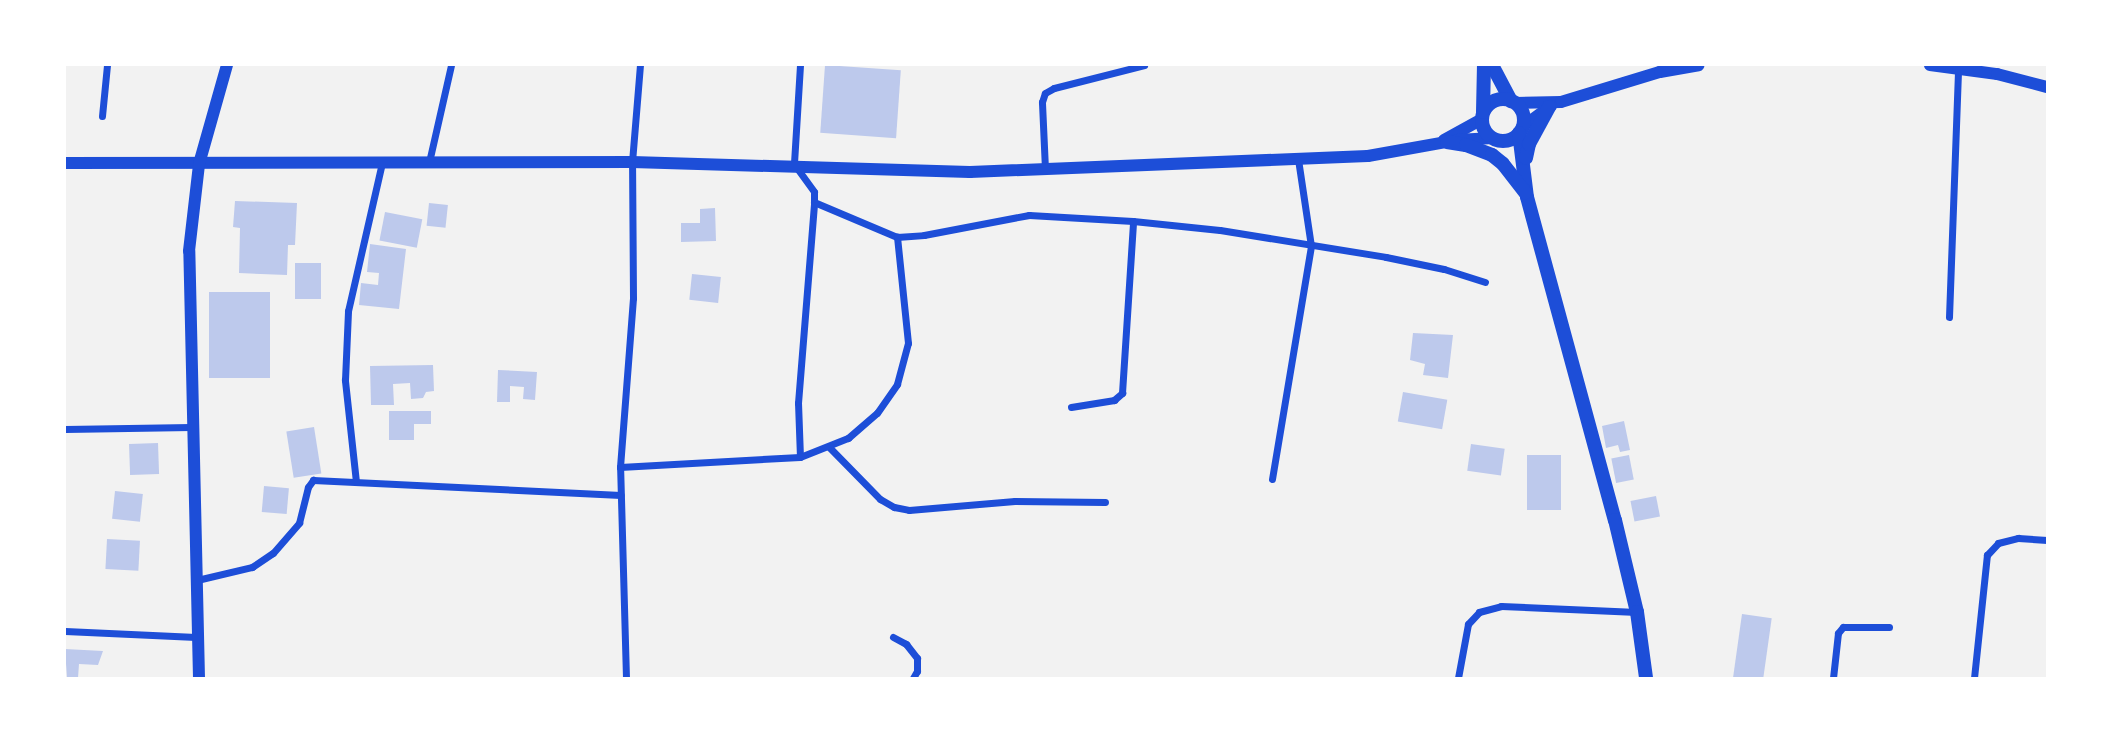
<!DOCTYPE html>
<style>
body{margin:0}
#map{position:relative;width:2112px;height:743px;overflow:hidden;background:#f2f2f2;font-family:"Sofia Sans Condensed",sans-serif}
div>[style]{position:absolute}
[style*='--x']{left:calc(var(--x)*1px);top:calc(var(--y)*1px);width:calc(var(--w)*1px);rotate:calc(var(--a)*1deg)}
.building>*{inset:0;background:#bdc9ec;transform-origin:0 0}
.minor>*{height:7px;margin:-3.5px;padding:0 3.5px;transform-origin:3.5px;border-radius:3.5px;background:#1d4ed8}
.tertiary>*{height:12px;margin:-6px;padding:0 6px;transform-origin:6px;border-radius:6px;background:#1d4ed8}
.secondary>*{height:14px;margin:-7px;padding:0 7px;transform-origin:7px;border-radius:7px;background:#1d4ed8}
.secondary>.ring{margin:-7px;padding:0;box-sizing:content-box;background:none;border:14px solid #1d4ed8;border-radius:50%}
span{translate:-50% -50%;white-space:nowrap;text-align:center;line-height:1.15;-webkit-text-stroke:7px #fff;paint-order:stroke}
.frame{position:absolute;inset:0;border:66px solid #fff;pointer-events:none}
</style>
<div id="map">
<div class="building">
<i style="left:825px;top:65px;width:76px;height:68px;rotate:4deg"></i>
<i style="clip-path:polygon(235px 201px,297px 203px,295px 245px,288px 245px,287px 275px,239px 273px,240px 228px,233px 227px)"></i>
<i style="left:429px;top:203px;width:19px;height:23px;rotate:6deg"></i>
<i style="clip-path:polygon(715px 208px,716px 241px,681px 242px,681px 223px,700px 223px,700px 209px)"></i>
<i style="left:385px;top:212px;width:38px;height:29px;rotate:11deg"></i>
<i style="clip-path:polygon(370px 244px,406px 249px,399px 309px,359px 305px,361px 283px,378px 285px,379px 273px,367px 272px)"></i>
<i style="left:295px;top:263px;width:26px;height:36px"></i>
<i style="left:692px;top:274px;width:29px;height:26px;rotate:6deg"></i>
<i style="left:209px;top:292px;width:61px;height:86px"></i>
<i style="clip-path:polygon(1413px 333px,1453px 335px,1448px 378px,1423px 375px,1425px 364px,1410px 360px)"></i>
<i style="clip-path:polygon(433px 365px,434px 391px,426px 392px,423px 398px,411px 399px,410px 383px,393px 384px,394px 405px,371px 405px,370px 366px)"></i>
<i style="clip-path:polygon(498px 370px,537px 372px,535px 400px,523px 399px,524px 387px,510px 386px,510px 402px,497px 402px)"></i>
<i style="left:1403px;top:392px;width:45px;height:30px;rotate:10deg"></i>
<i style="clip-path:polygon(389px 411px,431px 411px,431px 424px,414px 424px,414px 440px,389px 440px)"></i>
<i style="clip-path:polygon(1624px 421px,1630px 450px,1620px 452px,1618px 445px,1606px 448px,1602px 426px)"></i>
<i style="left:314px;top:427px;width:47px;height:28px;rotate:81deg"></i>
<i style="left:158px;top:443px;width:31px;height:29px;rotate:88deg"></i>
<i style="left:1471px;top:444px;width:34px;height:27px;rotate:8deg"></i>
<i style="left:1527px;top:455px;width:34px;height:55px"></i>
<i style="left:1629px;top:455px;width:25px;height:18px;rotate:79deg"></i>
<i style="left:264px;top:486px;width:25px;height:26px;rotate:5deg"></i>
<i style="left:115px;top:491px;width:28px;height:28px;rotate:6deg"></i>
<i style="left:1656px;top:496px;width:21px;height:26px;rotate:79deg"></i>
<i style="left:107px;top:539px;width:33px;height:30px;rotate:3deg"></i>
<i style="left:1742px;top:614px;width:30px;height:65px;rotate:8deg"></i>
<i style="clip-path:polygon(65px 649px,103px 651px,98px 665px,79px 664px,78px 678px,67px 678px)"></i>
</div>
<div class="minor">
<i style="--x:800;--y:65;--w:99;--a:93.5"></i>
<i style="--x:794;--y:164;--w:34;--a:54"></i>
<i style="--x:814;--y:192;--w:10;--a:90"></i>
<i style="--x:814;--y:202;--w:90;--a:22.9"></i>
<i style="--x:102;--y:116;--w:51;--a:-84.4"></i>
<i style="--x:429;--y:162;--w:99;--a:-77.2"></i>
<i style="--x:1045;--y:169;--w:67;--a:-92.6"></i>
<i style="--x:1042;--y:102;--w:9;--a:-72"></i>
<i style="--x:1045;--y:93;--w:10;--a:-29"></i>
<i style="--x:1054;--y:88;--w:93;--a:-14.3"></i>
<i style="--x:1949;--y:317;--w:249;--a:-87.9"></i>
<i style="--x:1071;--y:407;--w:44;--a:-9.2"></i>
<i style="--x:1114;--y:400;--w:11;--a:-41"></i>
<i style="--x:1122;--y:393;--w:172;--a:-86.3"></i>
<i style="--x:65;--y:429;--w:126;--a:-0.9"></i>
<i style="--x:829;--y:447;--w:73;--a:45.6"></i>
<i style="--x:880;--y:499;--w:16;--a:30"></i>
<i style="--x:894;--y:507;--w:15;--a:11"></i>
<i style="--x:909;--y:510;--w:106;--a:-4.9"></i>
<i style="--x:1015;--y:501;--w:90;--a:0.6"></i>
<i style="--x:800;--y:457;--w:54;--a:-92.1"></i>
<i style="--x:798;--y:403;--w:202;--a:-85.4"></i>
<i style="--x:620;--y:467;--w:180;--a:-3.2"></i>
<i style="--x:800;--y:457;--w:52;--a:-21.6"></i>
<i style="--x:848;--y:438;--w:38;--a:-41"></i>
<i style="--x:877;--y:413;--w:35;--a:-55"></i>
<i style="--x:897;--y:384;--w:42;--a:-75"></i>
<i style="--x:908;--y:343;--w:107;--a:-95.9"></i>
<i style="--x:897;--y:237;--w:27;--a:-4"></i>
<i style="--x:924;--y:235;--w:107;--a:-10.8"></i>
<i style="--x:1029;--y:215;--w:104;--a:3.3"></i>
<i style="--x:1133;--y:221;--w:87;--a:5.9"></i>
<i style="--x:1220;--y:230;--w:168;--a:9.2"></i>
<i style="--x:1386;--y:257;--w:59;--a:11.7"></i>
<i style="--x:1444;--y:269;--w:43;--a:17.6"></i>
<i style="--x:1272;--y:479;--w:236;--a:-80.5"></i>
<i style="--x:1311;--y:246;--w:88;--a:-98.5"></i>
<i style="--x:356;--y:482;--w:103;--a:-96.2"></i>
<i style="--x:345;--y:380;--w:69;--a:-87.5"></i>
<i style="--x:348;--y:311;--w:153;--a:-77.1"></i>
<i style="--x:197;--y:580;--w:57;--a:-13.3"></i>
<i style="--x:252;--y:567;--w:25;--a:-34"></i>
<i style="--x:273;--y:553;--w:40;--a:-49"></i>
<i style="--x:299;--y:523;--w:37;--a:-76"></i>
<i style="--x:308;--y:487;--w:9;--a:-54"></i>
<i style="--x:313;--y:480;--w:308;--a:2.8"></i>
<i style="--x:65;--y:631;--w:131;--a:2.6"></i>
<i style="--x:893;--y:637;--w:15;--a:28"></i>
<i style="--x:906;--y:644;--w:18;--a:52"></i>
<i style="--x:917;--y:658;--w:13;--a:90"></i>
<i style="--x:917;--y:671;--w:8;--a:120"></i>
<i style="--x:626;--y:678;--w:211;--a:-91.6"></i>
<i style="--x:620;--y:467;--w:169;--a:-85.6"></i>
<i style="--x:633;--y:298;--w:136;--a:-90.4"></i>
<i style="--x:632;--y:162;--w:97;--a:-85.3"></i>
<i style="--x:1458;--y:678;--w:55;--a:-79.5"></i>
<i style="--x:1468;--y:624;--w:16;--a:-47"></i>
<i style="--x:1479;--y:612;--w:23;--a:-15"></i>
<i style="--x:1501;--y:606;--w:136;--a:2.5"></i>
<i style="--x:1833;--y:678;--w:45;--a:-83.7"></i>
<i style="--x:1838;--y:633;--w:8;--a:-50"></i>
<i style="--x:1843;--y:627;--w:46;--a:0"></i>
<i style="--x:1974;--y:678;--w:124;--a:-84"></i>
<i style="--x:1987;--y:555;--w:16;--a:-47"></i>
<i style="--x:1998;--y:543;--w:21;--a:-14"></i>
<i style="--x:2018;--y:538;--w:29;--a:4"></i>
</div>
<div class="tertiary">
<i style="--x:1930;--y:65;--w:68;--a:7.7"></i>
<i style="--x:1997;--y:74;--w:52;--a:14.6"></i>
<i style="--x:1516;--y:103;--w:45;--a:-1.3"></i>
<i style="--x:1561;--y:102;--w:103;--a:-16.9"></i>
<i style="--x:1660;--y:72;--w:39;--a:-10"></i>
<i style="--x:1522;--y:127;--w:36;--a:-36"></i>
<i style="--x:1444;--y:140;--w:43;--a:-28.9"></i>
<i style="--x:65;--y:163;--w:567;--a:-0.1"></i>
<i style="--x:632;--y:162;--w:338;--a:1.7"></i>
<i style="--x:970;--y:172;--w:398;--a:-2.3"></i>
<i style="--x:1368;--y:156;--w:90;--a:-10.2"></i>
<i style="--x:1457;--y:140;--w:36;--a:-3"></i>
<i style="--x:199;--y:678;--w:427;--a:-91.3"></i>
<i style="--x:189;--y:251;--w:88;--a:-83.4"></i>
<i style="--x:199;--y:164;--w:103;--a:-74.2"></i>
</div>
<div class="secondary">
<i style="--x:1492;--y:65;--w:41;--a:62.2"></i>
<i class="ring" style="left:1482px;top:99px;width:28px;height:28px"></i>
<i style="--x:1483;--y:112;--w:47;--a:-88.8"></i>
<i style="--x:1519;--y:133;--w:64;--a:82.9"></i>
<i style="--x:1527;--y:197;--w:335;--a:74.8"></i>
<i style="--x:1615;--y:520;--w:95;--a:76.6"></i>
<i style="--x:1637;--y:612;--w:67;--a:82.2"></i>
<i style="--x:1447;--y:142;--w:19;--a:9"></i>
<i style="--x:1466;--y:145;--w:28;--a:21"></i>
<i style="--x:1492;--y:155;--w:14;--a:39"></i>
<i style="--x:1503;--y:164;--w:36;--a:52"></i>
<i style="--x:1526;--y:158;--w:14;--a:-78"></i>
<i style="--x:1529;--y:144;--w:42;--a:-61.6"></i>
</div>
<div class="frame"></div>
</div>
